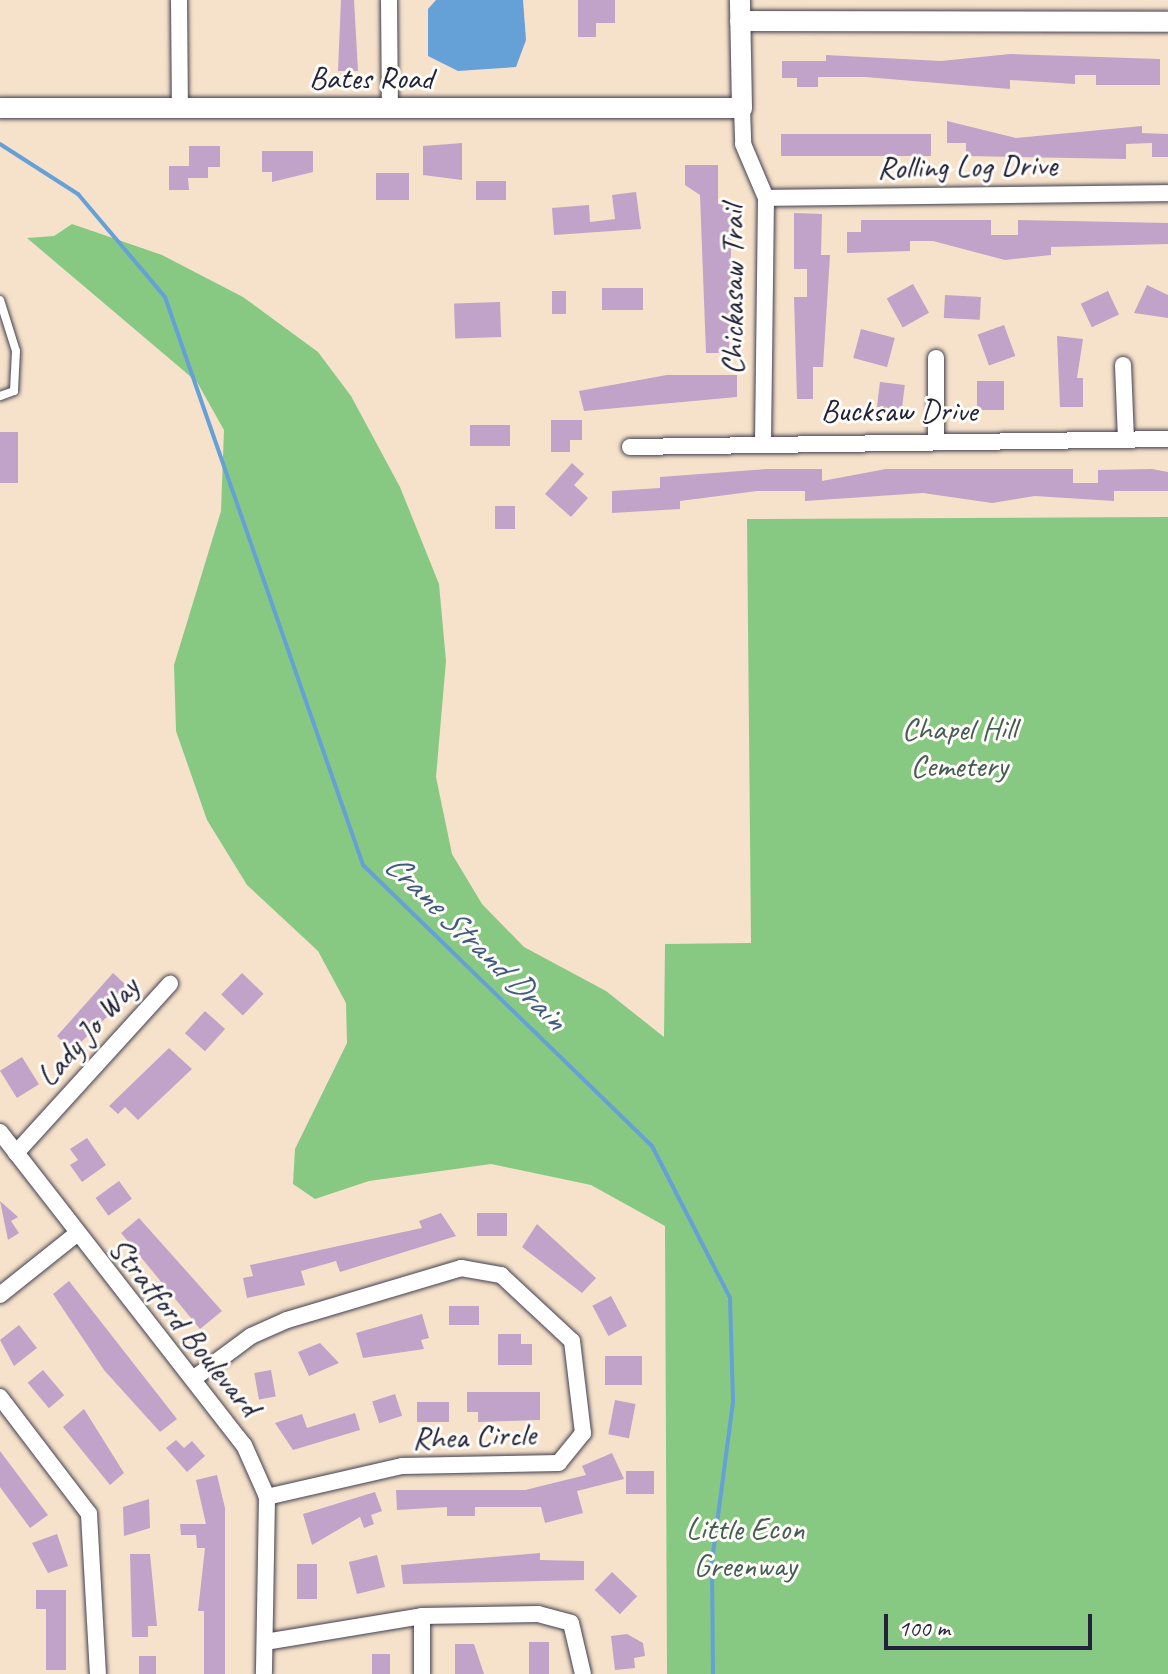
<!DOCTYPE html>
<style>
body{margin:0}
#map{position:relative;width:1168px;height:1674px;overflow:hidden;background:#f6e2ca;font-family:Caveat,sans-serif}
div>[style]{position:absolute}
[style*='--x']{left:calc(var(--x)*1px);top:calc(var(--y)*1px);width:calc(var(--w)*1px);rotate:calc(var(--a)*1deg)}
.green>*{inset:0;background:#87c982}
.water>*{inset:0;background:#65a1d6}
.stream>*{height:4px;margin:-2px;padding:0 2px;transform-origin:2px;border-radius:2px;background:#65a1d6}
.building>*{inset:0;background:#c1a2c8;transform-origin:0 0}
.roads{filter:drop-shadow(0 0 2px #423f50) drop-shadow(0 0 2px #423f50)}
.service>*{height:8px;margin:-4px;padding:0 4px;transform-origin:4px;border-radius:4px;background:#fff}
.minor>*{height:16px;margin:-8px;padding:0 8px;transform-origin:8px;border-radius:8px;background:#fff}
.tertiary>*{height:20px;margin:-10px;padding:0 10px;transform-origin:10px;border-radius:10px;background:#fff}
span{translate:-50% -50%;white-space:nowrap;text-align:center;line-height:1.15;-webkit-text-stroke:6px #fdfcf7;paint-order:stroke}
.street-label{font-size:32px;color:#22223b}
.park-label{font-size:32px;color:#455c54}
.water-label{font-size:34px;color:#405b81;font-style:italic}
.scale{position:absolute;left:884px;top:1614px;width:208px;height:36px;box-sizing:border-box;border:4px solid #22223b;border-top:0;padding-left:10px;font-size:24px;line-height:28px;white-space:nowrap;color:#22223b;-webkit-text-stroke:6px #fdfcf7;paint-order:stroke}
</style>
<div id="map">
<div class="green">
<i style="clip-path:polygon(72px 224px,162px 255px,243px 297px,318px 352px,351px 396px,400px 487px,439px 584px,446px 661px,436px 777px,452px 854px,482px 904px,524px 947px,606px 991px,664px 1037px,665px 944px,751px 943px,747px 519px,1168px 517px,1168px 1674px,667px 1674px,665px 1226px,591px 1185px,491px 1164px,369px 1181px,315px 1199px,293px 1184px,295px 1149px,347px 1043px,346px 1003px,318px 951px,247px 885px,207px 820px,176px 731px,174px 665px,221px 511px,224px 430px,197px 382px,27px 238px,54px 236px)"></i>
</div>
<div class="water">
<i style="clip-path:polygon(436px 0,523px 0,526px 40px,516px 67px,458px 71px,428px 56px,428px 9px)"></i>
</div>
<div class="stream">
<i style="--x:0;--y:144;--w:93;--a:32.7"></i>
<i style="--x:78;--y:194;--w:135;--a:49.8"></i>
<i style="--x:165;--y:297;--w:602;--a:70.78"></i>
<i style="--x:363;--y:865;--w:403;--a:44.2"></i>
<i style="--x:652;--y:1146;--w:171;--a:62.8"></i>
<i style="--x:730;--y:1298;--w:104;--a:88.3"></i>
<i style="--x:733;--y:1402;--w:160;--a:97.5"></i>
<i style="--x:712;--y:1561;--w:113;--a:89.5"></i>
</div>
<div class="building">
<i style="clip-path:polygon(341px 0,354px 0,358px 71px,338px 71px)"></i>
<i style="clip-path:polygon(578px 0,615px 0,615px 23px,596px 23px,596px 37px,578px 37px)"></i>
<i style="clip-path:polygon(1010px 54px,1160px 59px,1160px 85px,1096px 85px,1096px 75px,1075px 75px,1075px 84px,1010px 80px,1010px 89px,865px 77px,818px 77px,818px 87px,797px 87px,797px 78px,782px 78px,782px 61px,826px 61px,826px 55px,941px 61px)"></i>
<i style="clip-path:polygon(947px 121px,1016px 138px,1142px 126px,1142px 133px,1168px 134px,1168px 157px,1152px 157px,1152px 143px,1126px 144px,1126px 159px,966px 156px,966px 143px,947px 143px)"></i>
<i style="left:781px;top:134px;width:150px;height:22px"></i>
<i style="clip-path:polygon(462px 143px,462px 180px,423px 175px,423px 146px)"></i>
<i style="clip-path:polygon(189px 146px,220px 146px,220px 167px,208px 167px,208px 178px,188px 178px,189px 190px,169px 190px,169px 166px,189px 166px)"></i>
<i style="clip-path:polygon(262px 151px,313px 151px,313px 172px,272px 182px,272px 172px,262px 172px)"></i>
<i style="clip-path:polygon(685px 165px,718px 165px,718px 204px,732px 204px,729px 353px,706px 353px,700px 195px,685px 185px)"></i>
<i style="left:376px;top:173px;width:33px;height:27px"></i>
<i style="left:476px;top:181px;width:30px;height:19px"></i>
<i style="clip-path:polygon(636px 192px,641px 229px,554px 235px,552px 208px,589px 205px,590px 222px,615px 219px,612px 195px)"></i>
<i style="clip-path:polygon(794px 213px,822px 214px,821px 255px,830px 255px,823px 367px,813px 367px,813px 399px,797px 399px,794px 297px,807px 297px,807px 269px,794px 269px)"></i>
<i style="clip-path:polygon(861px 220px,991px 220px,991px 235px,1018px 235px,1018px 220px,1168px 223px,1168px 244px,1051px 247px,1051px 255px,1005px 260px,933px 241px,910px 241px,910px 251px,847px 253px,847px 232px,861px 232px)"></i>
<i style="left:913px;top:284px;width:33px;height:30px;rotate:61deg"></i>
<i style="clip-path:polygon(1147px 285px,1168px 295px,1168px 318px,1134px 313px)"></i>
<i style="left:602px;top:288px;width:41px;height:22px"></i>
<i style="left:552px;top:291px;width:14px;height:23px"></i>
<i style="left:1108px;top:291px;width:26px;height:30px;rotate:65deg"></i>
<i style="left:945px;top:295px;width:36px;height:23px;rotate:3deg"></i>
<i style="left:500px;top:302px;width:35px;height:46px;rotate:88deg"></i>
<i style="left:1004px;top:325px;width:33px;height:28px;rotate:70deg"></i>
<i style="left:861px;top:329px;width:35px;height:30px;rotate:15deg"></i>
<i style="clip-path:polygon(1057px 336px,1083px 339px,1077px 378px,1083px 378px,1083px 407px,1060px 407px)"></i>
<i style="clip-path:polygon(667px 375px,737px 375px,737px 397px,584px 411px,579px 391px)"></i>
<i style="left:977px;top:381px;width:27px;height:29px"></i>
<i style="left:880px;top:382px;width:25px;height:25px;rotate:7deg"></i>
<i style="clip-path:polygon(551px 420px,582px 420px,582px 440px,570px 440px,570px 452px,551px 452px)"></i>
<i style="left:510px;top:425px;width:21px;height:40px;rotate:90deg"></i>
<i style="left:0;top:432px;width:18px;height:51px"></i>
<i style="clip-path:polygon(572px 463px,584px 474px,574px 485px,588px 498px,571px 517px,545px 494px)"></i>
<i style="clip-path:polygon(766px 469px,822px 469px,822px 481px,886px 469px,1073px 469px,1073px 483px,1098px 483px,1098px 470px,1152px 469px,1168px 472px,1168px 491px,1114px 491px,1114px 501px,1035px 496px,992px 503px,923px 493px,805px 501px,805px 491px,757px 491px,680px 501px,680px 509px,612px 513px,612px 491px,660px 488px,660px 477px)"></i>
<i style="left:495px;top:506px;width:20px;height:23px"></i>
<i style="clip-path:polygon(113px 973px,126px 985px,112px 1000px,118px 1006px,72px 1051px,57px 1036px)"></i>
<i style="left:242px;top:973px;width:30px;height:30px;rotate:44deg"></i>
<i style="left:205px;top:1011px;width:27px;height:30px;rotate:42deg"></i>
<i style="clip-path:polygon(169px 1048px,192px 1069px,138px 1120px,125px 1107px,118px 1114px,109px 1106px)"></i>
<i style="left:22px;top:1057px;width:32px;height:26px;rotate:58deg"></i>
<i style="clip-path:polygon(87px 1138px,106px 1165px,82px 1182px,70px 1165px,78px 1160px,70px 1149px)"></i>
<i style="left:119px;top:1181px;width:22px;height:29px;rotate:54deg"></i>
<i style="clip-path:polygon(0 1201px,18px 1217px,11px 1221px,19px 1233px,8px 1240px)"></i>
<i style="clip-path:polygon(441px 1213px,456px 1236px,340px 1272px,336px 1261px,301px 1271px,305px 1285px,247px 1298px,243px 1278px,253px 1276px,250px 1265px,422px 1228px,419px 1221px)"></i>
<i style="left:477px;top:1213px;width:30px;height:23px"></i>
<i style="clip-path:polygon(139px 1218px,222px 1311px,200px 1329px,121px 1233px)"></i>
<i style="clip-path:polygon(537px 1224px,596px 1278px,582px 1293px,522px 1247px)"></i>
<i style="clip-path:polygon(69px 1281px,177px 1419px,160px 1432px,104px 1370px,53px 1294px)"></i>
<i style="left:611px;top:1296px;width:34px;height:21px;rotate:62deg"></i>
<i style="left:449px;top:1306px;width:30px;height:19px"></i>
<i style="clip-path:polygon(422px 1314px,429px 1338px,421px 1340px,424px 1349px,363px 1358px,356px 1333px)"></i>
<i style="clip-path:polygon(19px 1325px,37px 1348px,14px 1366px,0 1340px)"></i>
<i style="clip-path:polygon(498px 1334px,521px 1334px,521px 1344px,532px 1344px,532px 1365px,498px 1365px)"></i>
<i style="clip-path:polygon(320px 1343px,339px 1363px,309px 1376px,298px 1352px)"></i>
<i style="left:605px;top:1356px;width:37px;height:29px"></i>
<i style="left:43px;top:1370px;width:33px;height:20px;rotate:50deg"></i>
<i style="left:271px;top:1370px;width:27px;height:17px;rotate:80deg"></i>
<i style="clip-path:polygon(467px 1392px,540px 1392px,540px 1420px,478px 1422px,478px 1412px,467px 1412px)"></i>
<i style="left:395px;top:1394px;width:23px;height:24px;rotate:72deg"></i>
<i style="left:615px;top:1400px;width:21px;height:35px;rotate:11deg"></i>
<i style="left:417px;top:1402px;width:32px;height:20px"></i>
<i style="clip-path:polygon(84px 1409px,124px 1473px,110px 1485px,63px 1427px)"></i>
<i style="clip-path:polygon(355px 1413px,360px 1430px,293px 1450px,275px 1423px,302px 1414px,307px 1428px)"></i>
<i style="clip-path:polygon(176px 1440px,184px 1448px,192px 1441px,205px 1456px,187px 1472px,166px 1448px)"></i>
<i style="clip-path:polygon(0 1451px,48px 1515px,30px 1528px,0 1487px)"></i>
<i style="clip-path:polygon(612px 1453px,624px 1479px,577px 1491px,583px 1513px,545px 1523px,541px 1507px,475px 1507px,475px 1516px,447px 1516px,447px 1507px,397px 1510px,396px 1490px,525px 1490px,586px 1475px,582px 1466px)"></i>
<i style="left:654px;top:1471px;width:23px;height:28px;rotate:90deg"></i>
<i style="clip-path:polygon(217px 1475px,225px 1508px,225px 1674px,204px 1674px,204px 1611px,198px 1611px,205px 1548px,197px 1548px,196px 1535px,181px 1535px,180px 1524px,206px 1524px,196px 1480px)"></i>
<i style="clip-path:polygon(375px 1492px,382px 1511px,371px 1515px,374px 1524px,364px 1528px,360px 1517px,312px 1545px,303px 1514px)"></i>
<i style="clip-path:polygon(149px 1499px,150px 1528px,124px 1536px,123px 1507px)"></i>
<i style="clip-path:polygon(57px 1534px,68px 1566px,48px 1573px,32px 1543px)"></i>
<i style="clip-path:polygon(540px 1553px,540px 1560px,584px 1561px,584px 1580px,403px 1584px,401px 1565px)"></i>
<i style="clip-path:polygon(130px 1554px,150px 1554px,157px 1626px,148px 1626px,148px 1637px,132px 1637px)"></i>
<i style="left:377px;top:1555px;width:33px;height:29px;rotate:76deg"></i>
<i style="left:297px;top:1564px;width:20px;height:35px"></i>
<i style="left:612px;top:1572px;width:35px;height:25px;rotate:44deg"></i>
<i style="clip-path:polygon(36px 1590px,66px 1590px,66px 1670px,46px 1670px,46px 1609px,36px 1609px)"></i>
<i style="clip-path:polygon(627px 1634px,643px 1643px,645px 1656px,634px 1658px,635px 1668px,615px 1670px,611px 1636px)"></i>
<i style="left:529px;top:1642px;width:20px;height:32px"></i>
<i style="clip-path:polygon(455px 1644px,474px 1644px,484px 1674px,455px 1674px)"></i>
<i style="left:372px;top:1654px;width:18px;height:20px"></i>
<i style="left:139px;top:1656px;width:17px;height:18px"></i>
</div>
<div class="roads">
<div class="service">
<i style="--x:0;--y:300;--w:53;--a:72.6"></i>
<i style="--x:16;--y:351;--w:40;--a:92.9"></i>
<i style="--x:14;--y:391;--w:15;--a:160"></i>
</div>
<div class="minor">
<i style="--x:179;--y:0;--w:108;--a:89.5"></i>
<i style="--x:389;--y:0;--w:108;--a:89.5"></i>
<i style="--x:742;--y:108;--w:36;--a:88"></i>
<i style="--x:743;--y:144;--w:59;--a:66.9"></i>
<i style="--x:766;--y:198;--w:242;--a:90.7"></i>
<i style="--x:766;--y:198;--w:402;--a:-0.7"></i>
<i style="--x:936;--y:358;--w:81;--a:90"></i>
<i style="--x:1123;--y:365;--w:74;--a:87.7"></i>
<i style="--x:630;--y:447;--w:538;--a:-0.85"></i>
<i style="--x:0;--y:1132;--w:397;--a:52.1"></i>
<i style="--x:244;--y:1445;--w:57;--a:66.1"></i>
<i style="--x:267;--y:1497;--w:177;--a:91"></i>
<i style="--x:16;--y:1153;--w:229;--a:-47.7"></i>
<i style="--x:0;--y:1295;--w:95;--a:-38.6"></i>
<i style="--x:197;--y:1376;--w:67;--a:-36.5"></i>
<i style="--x:251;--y:1336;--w:39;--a:-24"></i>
<i style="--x:287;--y:1320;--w:182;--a:-16.6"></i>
<i style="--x:461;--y:1268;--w:41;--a:9.9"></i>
<i style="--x:501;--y:1275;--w:97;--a:42.9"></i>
<i style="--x:572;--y:1341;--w:93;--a:83.2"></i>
<i style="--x:583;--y:1433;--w:38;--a:129"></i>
<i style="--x:559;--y:1463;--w:157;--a:178.9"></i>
<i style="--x:402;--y:1466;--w:139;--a:167.1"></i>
<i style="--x:0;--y:1397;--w:147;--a:52.7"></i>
<i style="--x:89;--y:1514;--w:160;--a:86.8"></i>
<i style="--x:422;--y:1616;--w:58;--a:90"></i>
<i style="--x:265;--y:1642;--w:159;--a:-9.4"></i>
<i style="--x:422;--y:1616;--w:116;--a:-1"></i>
<i style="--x:538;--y:1614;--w:34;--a:15"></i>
<i style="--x:571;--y:1623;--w:52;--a:76.8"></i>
</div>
<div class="tertiary">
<i style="--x:740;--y:21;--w:428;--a:0.1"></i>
<i style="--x:0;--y:108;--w:742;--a:0"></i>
<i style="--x:742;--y:108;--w:108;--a:-91.1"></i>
</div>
</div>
<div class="street-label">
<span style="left:371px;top:78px">Bates Road</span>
<span style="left:967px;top:167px;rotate:-1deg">Rolling Log Drive</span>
<span style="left:733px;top:290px;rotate:-90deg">Chickasaw Trail</span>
<span style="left:899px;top:411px">Bucksaw Drive</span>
<span style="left:88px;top:1032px;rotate:-48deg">Lady Jo Way</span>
<span style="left:184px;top:1327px;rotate:51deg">Stratford Boulevard</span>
<span style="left:474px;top:1437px;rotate:-2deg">Rhea Circle</span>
</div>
<div class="park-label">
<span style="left:959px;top:748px">Chapel Hill<br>Cemetery</span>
<span style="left:745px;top:1548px">Little Econ<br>Greenway</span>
</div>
<div class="water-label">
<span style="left:476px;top:941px;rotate:44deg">Crane Strand Drain</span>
</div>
<div class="scale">100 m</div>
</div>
